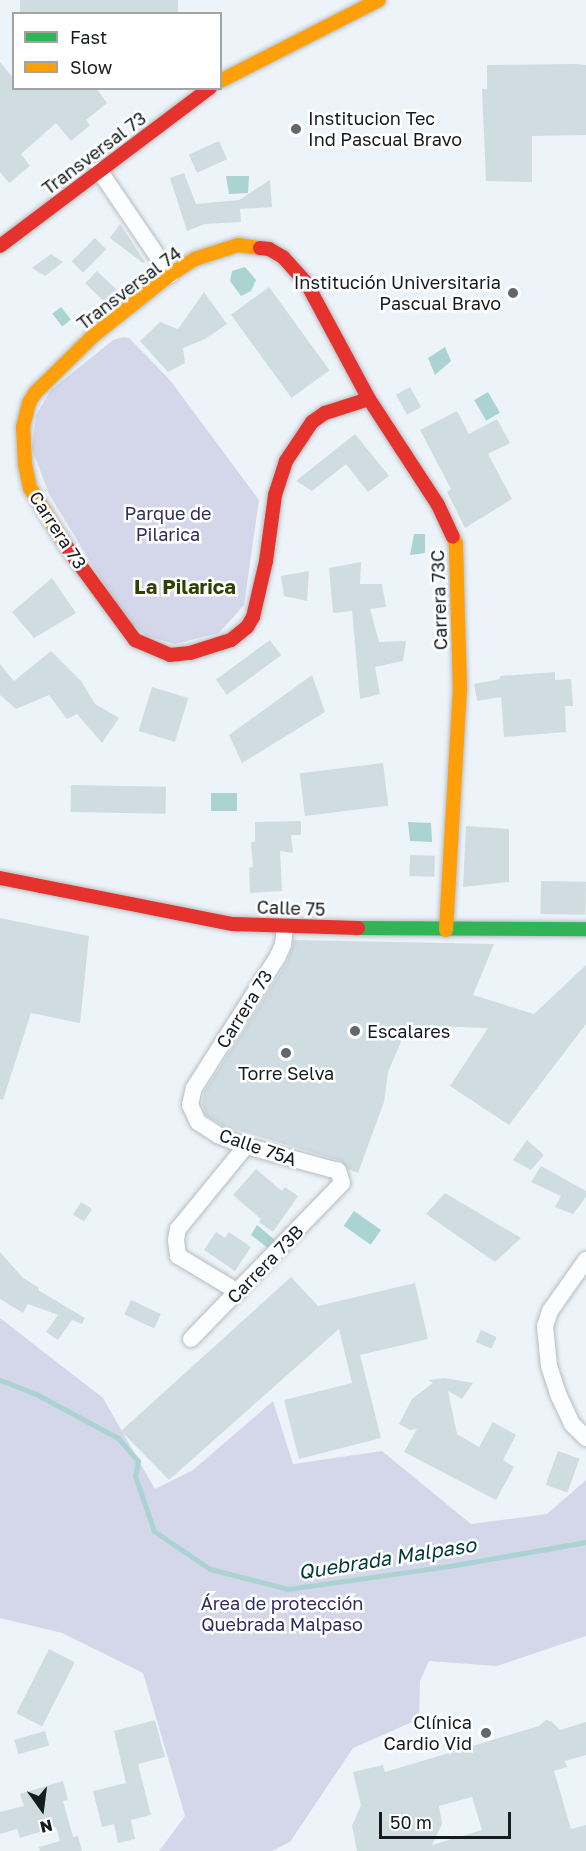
<!DOCTYPE html>
<meta charset="utf-8">
<style>
body{margin:0}
#map{position:relative;width:586px;height:1851px;overflow:hidden;background:#edf4f9;font-family:"Golos Text",sans-serif}
div>[style]{position:absolute}
[style*='--x']{left:calc(var(--x)*1px);top:calc(var(--y)*1px);width:calc(var(--w)*1px);rotate:calc(var(--a)*1deg)}
.green>*{inset:0;background:#d4d7ea}
.water>*{inset:0;background:#aad3d2;transform-origin:0 0}
.stream>*{height:5px;margin:-2.5px;padding:0 2.5px;transform-origin:2.5px;border-radius:2.5px;background:#aad3d2}
.building>*{inset:0;background:#cfdce1;transform-origin:0 0}
.roads{filter:drop-shadow(0 0 2px #b6bcc0) drop-shadow(0 0 2px #b6bcc0)}
.street>*{height:16px;margin:-8px;padding:0 8px;transform-origin:8px;border-radius:8px;background:#fcfdfe}
.fast>*{height:14px;margin:-7px;padding:0 7px;transform-origin:7px;border-radius:7px;background:#30b455}
.slow>*{height:14px;margin:-7px;padding:0 7px;transform-origin:7px;border-radius:7px;background:#ff9f0a}
.jam>*{height:14px;margin:-7px;padding:0 7px;transform-origin:7px;border-radius:7px;background:#e5322d}
.dots>*{width:16px;height:16px;translate:-50% -50%;box-sizing:border-box;border:3px solid #fff;border-radius:50%}
span{translate:-50% -50%;white-space:nowrap;text-align:center;line-height:1.15;-webkit-text-stroke:5px #fff;paint-order:stroke}
.poi-label{font-size:18px;color:#151b1f}
.left{translate:0 -50%;text-align:left}
.right{translate:-100% -50%;text-align:right}
.street-label{font-size:18px;color:#151b1f}
.park-label{font-size:18px;color:#322b5e}
.neighbourhood-label{font-size:20px;color:#313f04;font-weight:700}
.water-label{font-size:20px;color:#023937;font-style:italic}
.legend{position:absolute;left:12px;top:12px;width:210px;height:78px;box-sizing:border-box;background:#fff;border:2px solid #a1a4a5;margin:0;padding:8px 10px;list-style:none;font-size:18px;color:#151b1f}
.legend li{display:flex;align-items:center;gap:12px;height:30px}
.legend b{width:30px;border:2px solid #a1a4a5}
.north{position:absolute;left:12px;top:1779px;width:60px;height:60px;-webkit-text-stroke:4px #fff;paint-order:stroke;rotate:166deg;font-size:16px;font-weight:700;line-height:24px;text-align:center;color:#151b1f}
.north::after{content:'';display:block;margin:auto;width:21px;height:27px;background:#151b1f;clip-path:polygon(50% 0,100% 100%,50% 72%,0 100%)}
.scale{position:absolute;left:379px;top:1812px;width:132px;height:27px;box-sizing:border-box;border:3px solid #151b1f;border-top:0;padding-left:8px;font-size:18px;line-height:21px;white-space:nowrap;color:#151b1f;-webkit-text-stroke:4px #fff;paint-order:stroke}
</style>
<div id="map">
<div class="green">
<i style="clip-path:polygon(123px 337px,129px 338px,170px 380px,259px 500px,244px 605px,219px 633px,175px 644px,147px 636px,126px 620px,49px 494px,32px 449px,36px 415px,51px 390px,113px 340px)"></i>
<i style="clip-path:polygon(0 1318px,103px 1398px,155px 1489px,193px 1470px,273px 1401px,293px 1464px,382px 1451px,471px 1524px,547px 1514px,586px 1480px,586px 1636px,497px 1666px,429px 1661px,420px 1681px,419px 1719px,353px 1748px,290px 1842px,272px 1851px,159px 1851px,185px 1816px,143px 1673px,62px 1633px,0 1618px)"></i>
</div>
<div class="water">
<i style="clip-path:polygon(226px 176px,249px 176px,248px 193px,229px 194px)"></i>
<i style="clip-path:polygon(245px 267px,256px 280px,251px 291px,241px 296px,230px 281px,232px 271px)"></i>
<i style="left:61px;top:307px;width:16px;height:11px;rotate:52deg"></i>
<i style="clip-path:polygon(445px 347px,451px 361px,435px 375px,428px 358px)"></i>
<i style="left:488px;top:392px;width:24px;height:16px;rotate:60deg"></i>
<i style="clip-path:polygon(414px 534px,425px 534px,425px 553px,410px 555px)"></i>
<i style="left:211px;top:793px;width:26px;height:18px"></i>
<i style="clip-path:polygon(408px 822px,431px 823px,432px 842px,410px 841px)"></i>
<i style="left:354px;top:1211px;width:33px;height:18px;rotate:35deg"></i>
<i style="clip-path:polygon(257px 1225px,275px 1240px,268px 1248px,251px 1235px)"></i>
</div>
<div class="stream">
<i style="--x:0;--y:1380;--w:39;--a:21"></i>
<i style="--x:36;--y:1394;--w:93;--a:28.2"></i>
<i style="--x:118;--y:1438;--w:30;--a:49"></i>
<i style="--x:138;--y:1461;--w:15;--a:101"></i>
<i style="--x:135;--y:1476;--w:58;--a:70.9"></i>
<i style="--x:154;--y:1531;--w:68;--a:34.2"></i>
<i style="--x:210;--y:1569;--w:81;--a:14.4"></i>
<i style="--x:288;--y:1589;--w:164;--a:-8.1"></i>
<i style="--x:450;--y:1566;--w:138;--a:-10"></i>
</div>
<div class="building">
<i style="left:20px;top:0;width:158px;height:17px"></i>
<i style="clip-path:polygon(0 62px,14px 79px,14px 88px,96px 88px,107px 103px,86px 120px,90px 125px,71px 141px,56px 123px,21px 154px,30px 166px,9px 183px,0 172px)"></i>
<i style="clip-path:polygon(576px 64px,586px 65px,586px 135px,532px 136px,532px 182px,486px 181px,482px 89px,487px 89px,487px 65px)"></i>
<i style="left:219px;top:141px;width:20px;height:33px;rotate:66deg"></i>
<i style="clip-path:polygon(184px 173px,196px 204px,239px 200px,270px 180px,272px 207px,240px 209px,241px 222px,205px 224px,187px 231px,170px 178px)"></i>
<i style="clip-path:polygon(120px 224px,145px 262px,143px 263px,110px 238px)"></i>
<i style="left:95px;top:238px;width:16px;height:33px;rotate:45deg"></i>
<i style="clip-path:polygon(51px 254px,63px 262px,45px 276px,32px 268px)"></i>
<i style="left:97px;top:271px;width:30px;height:17px;rotate:44deg"></i>
<i style="left:269px;top:287px;width:103px;height:47px;rotate:54deg"></i>
<i style="clip-path:polygon(204px 292px,227px 324px,205px 339px,183px 348px,185px 363px,168px 372px,140px 341px,160px 322px,178px 329px)"></i>
<i style="left:410px;top:387px;width:23px;height:16px;rotate:61deg"></i>
<i style="clip-path:polygon(457px 411px,469px 434px,497px 419px,510px 443px,488px 454px,512px 499px,465px 528px,447px 492px,451px 489px,420px 430px)"></i>
<i style="clip-path:polygon(355px 434px,389px 476px,368px 492px,346px 464px,312px 491px,296px 481px)"></i>
<i style="clip-path:polygon(361px 562px,360px 584px,382px 584px,386px 607px,370px 609px,379px 642px,406px 641px,403px 661px,375px 667px,380px 694px,360px 699px,352px 611px,333px 613px,329px 568px)"></i>
<i style="clip-path:polygon(309px 571px,307px 601px,284px 596px,281px 576px)"></i>
<i style="clip-path:polygon(52px 578px,76px 613px,34px 638px,12px 612px)"></i>
<i style="left:270px;top:640px;width:19px;height:67px;rotate:54deg"></i>
<i style="clip-path:polygon(51px 651px,81px 681px,95px 704px,119px 718px,102px 743px,77px 714px,67px 719px,49px 695px,16px 709px,0 695px,0 664px,14px 681px)"></i>
<i style="clip-path:polygon(555px 672px,555px 680px,571px 679px,573px 706px,565px 706px,566px 732px,504px 737px,501px 697px,477px 701px,474px 684px,500px 679px,500px 676px)"></i>
<i style="clip-path:polygon(312px 675px,325px 712px,242px 763px,229px 735px)"></i>
<i style="left:152px;top:687px;width:38px;height:46px;rotate:17deg"></i>
<i style="left:383px;top:763px;width:43px;height:84px;rotate:83deg"></i>
<i style="left:71px;top:785px;width:95px;height:27px;rotate:1deg"></i>
<i style="clip-path:polygon(301px 821px,301px 835px,291px 835px,293px 853px,280px 851px,282px 891px,250px 893px,249px 868px,253px 867px,251px 842px,255px 842px,255px 822px)"></i>
<i style="clip-path:polygon(466px 826px,509px 829px,509px 882px,463px 887px)"></i>
<i style="left:410px;top:855px;width:25px;height:21px;rotate:2deg"></i>
<i style="left:541px;top:881px;width:45px;height:33px;rotate:1deg"></i>
<i style="clip-path:polygon(0 918px,89px 936px,80px 1023px,31px 1013px,3px 1100px,0 1099px)"></i>
<i style="clip-path:polygon(294px 940px,494px 944px,473px 995px,534px 1014px,586px 965px,586px 1024px,509px 1125px,450px 1086px,488px 1028px,408px 1025px,388px 1072px,384px 1102px,358px 1173px,348px 1169px,341px 1161px,223px 1126px,206px 1115px,202px 1105px,204px 1092px,287px 962px)"></i>
<i style="clip-path:polygon(527px 1140px,544px 1155px,531px 1170px,513px 1160px)"></i>
<i style="clip-path:polygon(541px 1166px,586px 1191px,586px 1197px,573px 1214px,555px 1207px,561px 1196px,531px 1182px)"></i>
<i style="clip-path:polygon(256px 1169px,282px 1191px,285px 1187px,298px 1196px,273px 1232px,259px 1222px,261px 1219px,233px 1195px)"></i>
<i style="clip-path:polygon(445px 1193px,521px 1238px,495px 1262px,426px 1214px)"></i>
<i style="left:81px;top:1202px;width:13px;height:15px;rotate:32deg"></i>
<i style="clip-path:polygon(216px 1232px,225px 1238px,229px 1232px,251px 1247px,235px 1271px,204px 1250px)"></i>
<i style="clip-path:polygon(0 1252px,22px 1277px,39px 1288px,38px 1290px,85px 1318px,82px 1324px,72px 1320px,58px 1340px,46px 1332px,58px 1315px,28px 1304px,23px 1313px,0 1299px)"></i>
<i style="clip-path:polygon(291px 1277px,318px 1306px,415px 1283px,428px 1339px,360px 1355px,381px 1438px,299px 1459px,284px 1400px,352px 1383px,339px 1329px,169px 1480px,121px 1431px)"></i>
<i style="left:131px;top:1300px;width:33px;height:16px;rotate:25deg"></i>
<i style="left:481px;top:1330px;width:17px;height:13px;rotate:24deg"></i>
<i style="clip-path:polygon(445px 1378px,473px 1383px,462px 1399px,448px 1391px,457px 1434px,479px 1447px,493px 1422px,516px 1435px,503px 1460px,514px 1467px,496px 1500px,404px 1452px,417px 1429px,410px 1430px,399px 1424px,412px 1399px,433px 1383px,428px 1380px)"></i>
<i style="left:558px;top:1451px;width:23px;height:36px;rotate:20deg"></i>
<i style="left:49px;top:1649px;width:29px;height:72px;rotate:27deg"></i>
<i style="clip-path:polygon(155px 1720px,165px 1757px,138px 1764px,151px 1815px,131px 1820px,135px 1839px,118px 1843px,114px 1824px,102px 1827px,93px 1791px,126px 1783px,114px 1731px)"></i>
<i style="clip-path:polygon(evenodd,546px 1720px,552px 1722px,560px 1730px,586px 1722px,586px 1755px,565px 1761px,567px 1767px,554px 1771px,571px 1829px,586px 1825px,586px 1851px,357px 1851px,352px 1826px,361px 1805px,353px 1772px,383px 1765px,385px 1772px,539px 1726px,546px 1720px,472px 1797px,482px 1830px,432px 1845px,442px 1824px,439px 1806px,472px 1797px)"></i>
<i style="left:45px;top:1731px;width:15px;height:32px;rotate:74deg"></i>
<i style="clip-path:polygon(63px 1781px,68px 1800px,63px 1801px,73px 1837px,78px 1836px,82px 1851px,40px 1851px,39px 1847px,60px 1841px,56px 1827px,20px 1838px,17px 1829px,0 1834px,0 1812px,24px 1806px,20px 1794px)"></i>
</div>
<div class="roads">
<div class="street">
<i style="--x:99;--y:170;--w:127;--a:55.9"></i>
<i style="--x:586;--y:1260;--w:62;--a:125.2"></i>
<i style="--x:550;--y:1311;--w:16;--a:108"></i>
<i style="--x:545;--y:1326;--w:40;--a:84.3"></i>
<i style="--x:549;--y:1366;--w:32;--a:72"></i>
<i style="--x:559;--y:1396;--w:31;--a:65"></i>
<i style="--x:572;--y:1424;--w:20;--a:45"></i>
<i style="--x:238;--y:1292;--w:70;--a:-149"></i>
<i style="--x:178;--y:1256;--w:16;--a:-97"></i>
<i style="--x:176;--y:1240;--w:11;--a:-80"></i>
<i style="--x:178;--y:1229;--w:107;--a:-50.7"></i>
<i style="--x:191;--y:1339;--w:217;--a:-45.9"></i>
<i style="--x:342;--y:1183;--w:13;--a:-108"></i>
<i style="--x:338;--y:1171;--w:95;--a:-164.8"></i>
<i style="--x:246;--y:1146;--w:30;--a:-159"></i>
<i style="--x:218;--y:1135;--w:24;--a:-147"></i>
<i style="--x:198;--y:1122;--w:19;--a:-115"></i>
<i style="--x:190;--y:1105;--w:17;--a:-77"></i>
<i style="--x:194;--y:1088;--w:156;--a:-57.5"></i>
<i style="--x:278;--y:956;--w:12;--a:-66"></i>
<i style="--x:283;--y:945;--w:18;--a:-84"></i>
</div>
<div class="fast">
<i style="--x:358;--y:928;--w:228;--a:0.3"></i>
</div>
<div class="slow">
<i style="--x:220;--y:81;--w:178;--a:-27"></i>
<i style="--x:66;--y:546;--w:68;--a:-121.8"></i>
<i style="--x:30;--y:488;--w:25;--a:-102"></i>
<i style="--x:25;--y:464;--w:37;--a:-93"></i>
<i style="--x:23;--y:427;--w:25;--a:-76"></i>
<i style="--x:29;--y:403;--w:12;--a:-59"></i>
<i style="--x:35;--y:393;--w:81;--a:-44.5"></i>
<i style="--x:93;--y:336;--w:98;--a:-38.4"></i>
<i style="--x:170;--y:275;--w:30;--a:-33"></i>
<i style="--x:195;--y:259;--w:45;--a:-18"></i>
<i style="--x:238;--y:245;--w:22;--a:8"></i>
<i style="--x:446;--y:930;--w:240;--a:-86.7"></i>
<i style="--x:460;--y:690;--w:146;--a:-91.6"></i>
<i style="--x:456;--y:544;--w:8;--a:-113"></i>
</div>
<div class="jam">
<i style="--x:0;--y:246;--w:263;--a:-37"></i>
<i style="--x:260;--y:248;--w:9;--a:6"></i>
<i style="--x:269;--y:249;--w:16;--a:30"></i>
<i style="--x:283;--y:257;--w:36;--a:48"></i>
<i style="--x:307;--y:284;--w:131;--a:61.7"></i>
<i style="--x:369;--y:399;--w:126;--a:56.9"></i>
<i style="--x:438;--y:505;--w:35;--a:65"></i>
<i style="--x:66;--y:546;--w:117;--a:53.7"></i>
<i style="--x:135;--y:640;--w:38;--a:23"></i>
<i style="--x:170;--y:655;--w:20;--a:-6"></i>
<i style="--x:190;--y:653;--w:43;--a:-17.6"></i>
<i style="--x:231;--y:640;--w:21;--a:-39"></i>
<i style="--x:247;--y:627;--w:12;--a:-59"></i>
<i style="--x:253;--y:617;--w:57;--a:-76.9"></i>
<i style="--x:266;--y:561;--w:67;--a:-82.2"></i>
<i style="--x:275;--y:495;--w:36;--a:-72"></i>
<i style="--x:286;--y:461;--w:47;--a:-56.3"></i>
<i style="--x:312;--y:422;--w:16;--a:-35"></i>
<i style="--x:325;--y:413;--w:46;--a:-17.7"></i>
<i style="--x:0;--y:878;--w:237;--a:11.2"></i>
<i style="--x:233;--y:924;--w:125;--a:1.8"></i>
</div>
</div>
<div class="dots">
<i style="left:296px;top:129px;background:#61676b"></i>
<i style="left:513px;top:293px;background:#61676b"></i>
<i style="left:355px;top:1031px;background:#61676b"></i>
<i style="left:286px;top:1053px;background:#61676b"></i>
<i style="left:486px;top:1733px;background:#61676b"></i>
</div>
<div class="poi-label">
<span class="left" style="left:308px;top:129px">Institucion Tec<br>Ind Pascual Bravo</span>
<span class="right" style="left:501px;top:293px">Institución Universitaria<br>Pascual Bravo</span>
<span class="left" style="left:367px;top:1031px">Escalares</span>
<span style="left:286px;top:1073px">Torre Selva</span>
<span class="right" style="left:472px;top:1733px">Clínica<br>Cardio Vid</span>
</div>
<div class="street-label">
<span style="left:94px;top:153px;rotate:-37deg">Transversal 73</span>
<span style="left:129px;top:288px;rotate:-37deg">Transversal 74</span>
<span style="left:58px;top:530px;rotate:57deg">Carrera 73</span>
<span style="left:439px;top:600px;rotate:-92deg">Carrera 73C</span>
<span style="left:291px;top:908px;rotate:2deg">Calle 75</span>
<span style="left:244px;top:1009px;rotate:-58deg">Carrera 73</span>
<span style="left:258px;top:1147px;rotate:19deg">Calle 75A</span>
<span style="left:265px;top:1264px;rotate:-46deg">Carrera 73B</span>
</div>
<div class="park-label">
<span style="left:168px;top:524px">Parque de<br>Pilarica</span>
<span style="left:282px;top:1614px">Área de protección<br>Quebrada Malpaso</span>
</div>
<div class="neighbourhood-label">
<span style="left:185px;top:586px">La Pilarica</span>
</div>
<div class="water-label">
<span style="left:387px;top:1558px;rotate:-9deg">Quebrada Malpaso</span>
</div>
<ul class="legend">
<li><b style="height:8px;background:#30b455"></b>Fast</li>
<li><b style="height:8px;background:#ff9f0a"></b>Slow</li>
</ul>
<div class="north">N</div>
<div class="scale">50 m</div>
</div>
